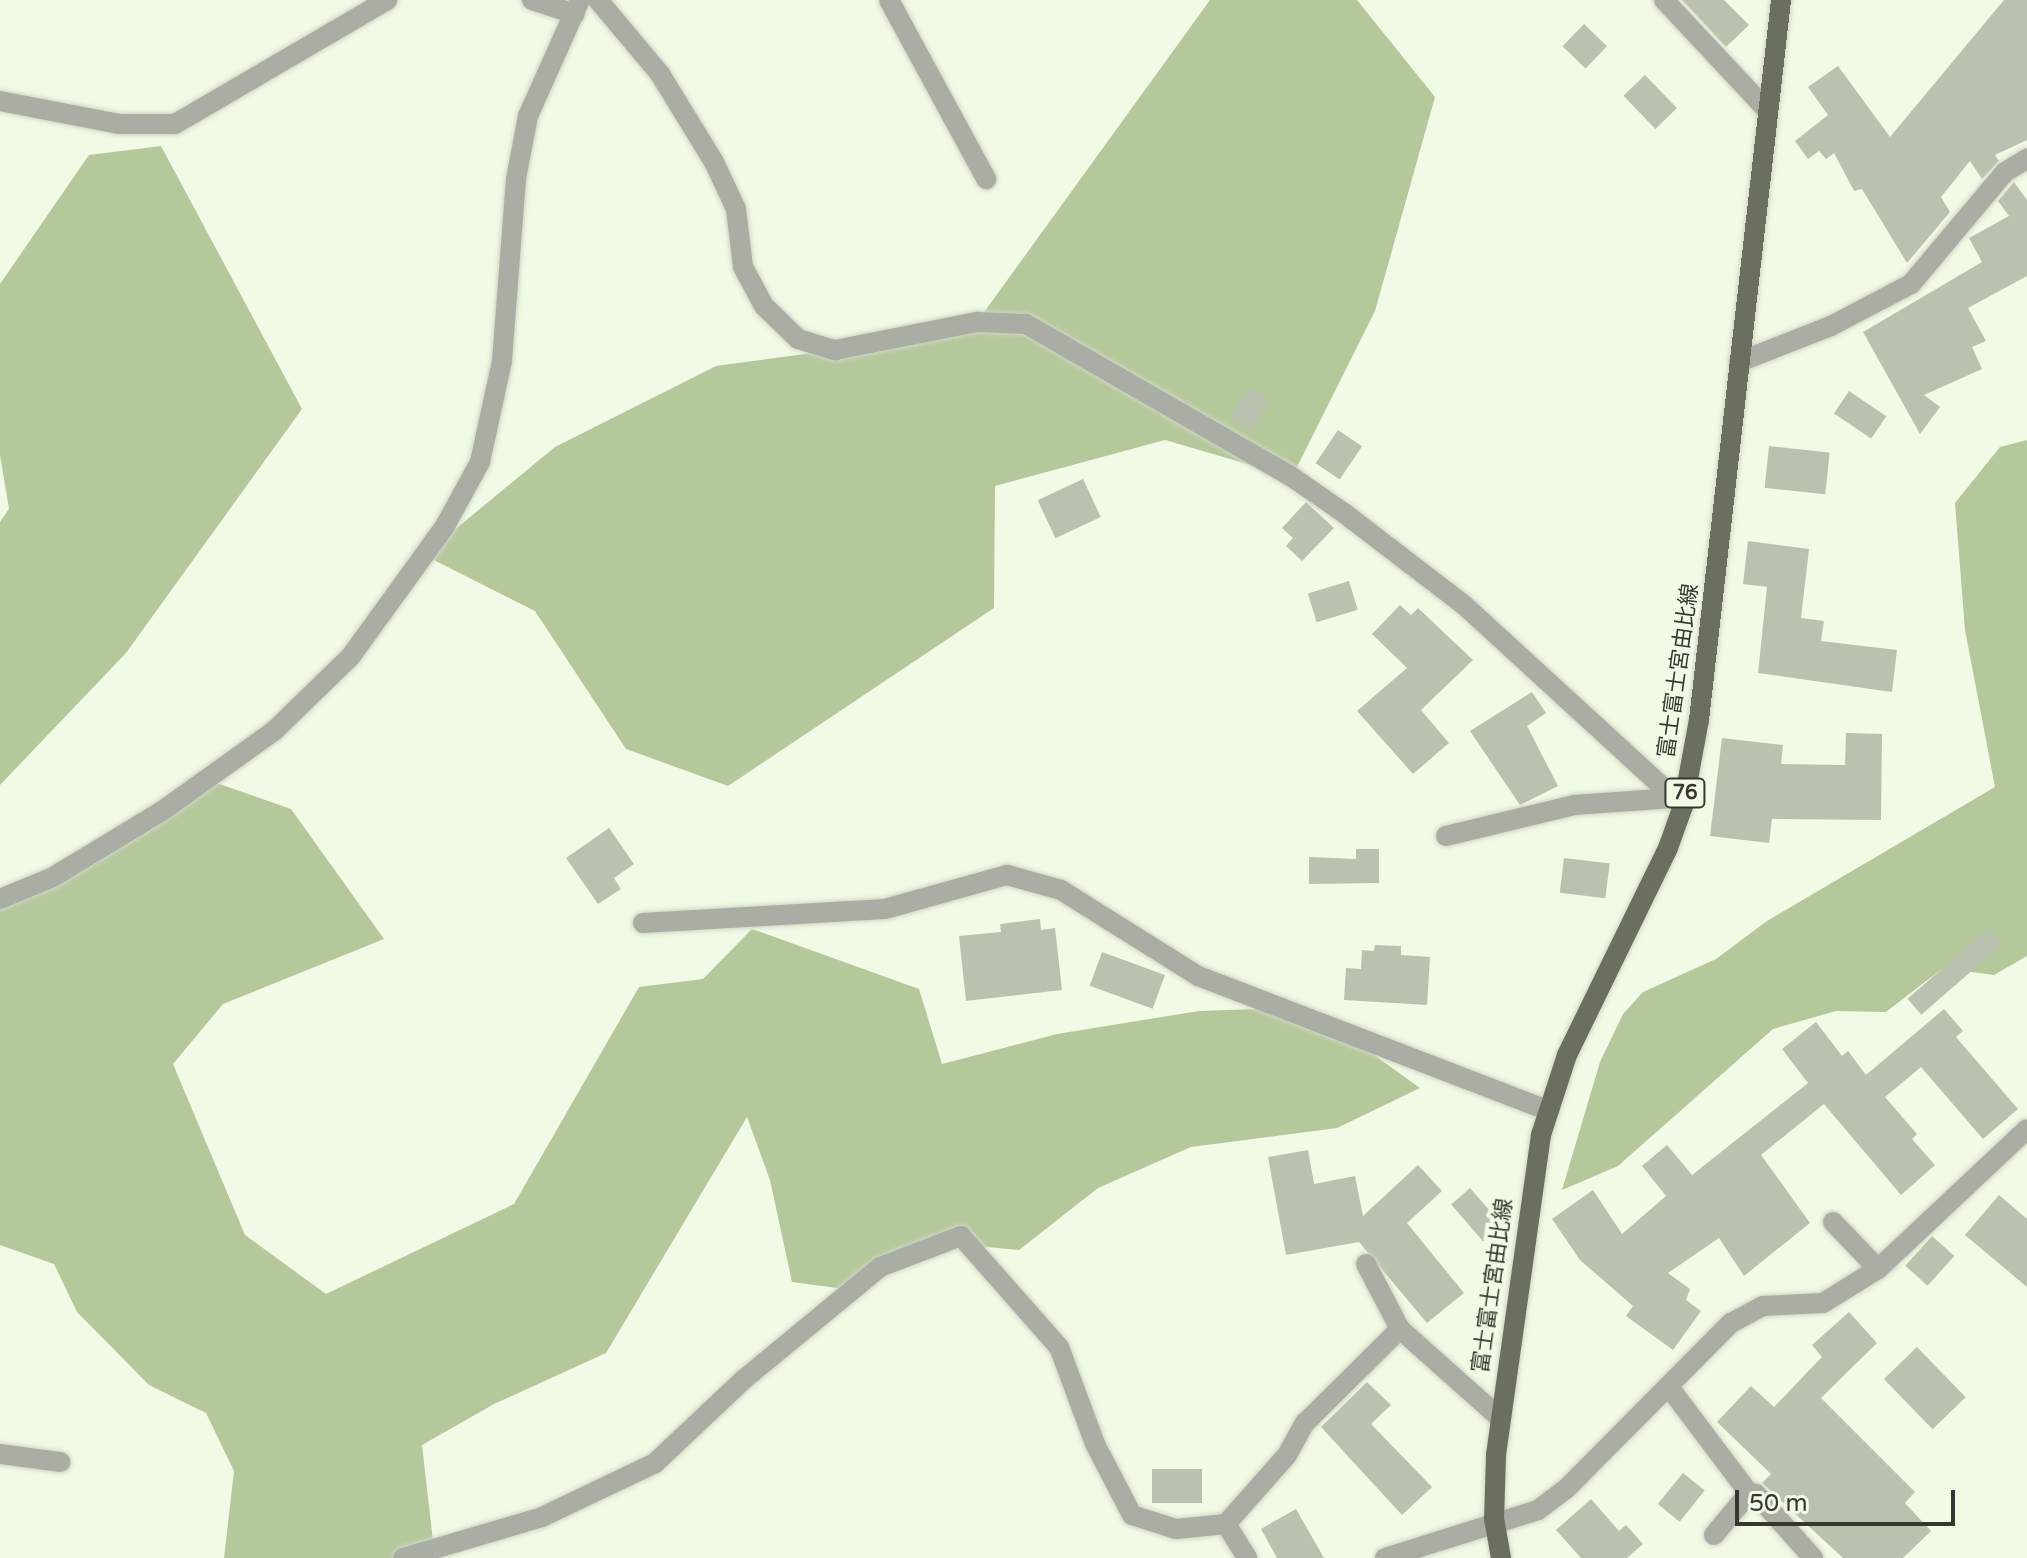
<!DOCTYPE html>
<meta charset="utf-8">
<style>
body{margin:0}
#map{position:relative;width:2027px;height:1558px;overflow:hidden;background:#f1fae5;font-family:"Varela Round","Noto Sans JP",sans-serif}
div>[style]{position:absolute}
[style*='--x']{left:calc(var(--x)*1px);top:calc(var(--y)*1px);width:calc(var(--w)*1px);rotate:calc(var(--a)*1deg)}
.forest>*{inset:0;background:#b4c89b}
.building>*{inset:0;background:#b9c2ae;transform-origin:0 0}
.roads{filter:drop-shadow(0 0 2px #cfd7c4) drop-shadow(0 0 2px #cfd7c4)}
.minor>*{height:20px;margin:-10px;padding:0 10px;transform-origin:10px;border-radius:10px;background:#a9ada4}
.major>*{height:20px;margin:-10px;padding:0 10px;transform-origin:10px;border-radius:10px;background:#697060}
span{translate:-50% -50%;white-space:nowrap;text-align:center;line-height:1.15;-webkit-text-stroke:8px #f1fae5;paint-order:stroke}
.shield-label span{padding:2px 6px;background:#f1fae5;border:2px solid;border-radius:6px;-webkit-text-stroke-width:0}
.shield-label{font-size:20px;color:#343830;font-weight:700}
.street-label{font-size:22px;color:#343830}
.scale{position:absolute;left:1735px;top:1490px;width:220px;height:36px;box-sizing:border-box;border:4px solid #343830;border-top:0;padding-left:10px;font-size:24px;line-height:28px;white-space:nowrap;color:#343830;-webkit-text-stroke:6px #f1fae5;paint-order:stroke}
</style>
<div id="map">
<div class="forest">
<i style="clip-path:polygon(1210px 0,1357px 0,1435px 97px,1375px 311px,1292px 477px,1165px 440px,995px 486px,994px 608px,728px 786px,626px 749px,535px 611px,424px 555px,555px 447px,716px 366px,835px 350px,977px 322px)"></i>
<i style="clip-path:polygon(161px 146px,302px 409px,126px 653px,0 785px,0 522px,9px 509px,0 455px,0 284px,89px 155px)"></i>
<i style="clip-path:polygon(2027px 440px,2027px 956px,1994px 975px,1943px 968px,1886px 1012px,1836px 1011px,1773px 1029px,1618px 1166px,1562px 1190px,1600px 1062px,1623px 1014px,1643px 992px,1716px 959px,1767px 921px,1995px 787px,1965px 630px,1955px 503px,2000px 447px)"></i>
<i style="clip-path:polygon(205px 779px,291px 809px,384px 939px,223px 1004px,173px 1064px,245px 1235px,326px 1294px,514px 1204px,639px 987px,703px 979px,752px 929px,919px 989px,942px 1064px,1057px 1034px,1199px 1011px,1257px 1009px,1324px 1019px,1420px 1088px,1337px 1128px,1191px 1147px,1098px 1188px,1019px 1250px,926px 1241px,852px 1290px,792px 1282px,770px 1180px,747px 1117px,606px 1353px,494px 1404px,422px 1445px,435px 1558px,224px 1558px,234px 1471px,206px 1413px,149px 1385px,77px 1312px,54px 1264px,0 1245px,0 899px)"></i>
</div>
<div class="building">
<i style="clip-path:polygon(1682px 0,1724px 0,1749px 25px,1726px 47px)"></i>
<i style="clip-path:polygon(2004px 0,2027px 0,2027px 140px,1995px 155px,1999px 161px,1982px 179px,1970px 161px,1941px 197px,1950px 212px,1907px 263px,1862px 189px,1854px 191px,1834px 153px,1826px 159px,1819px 151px,1808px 159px,1795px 141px,1828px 115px,1808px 87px,1838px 66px,1890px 137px)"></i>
<i style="left:1584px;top:24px;width:32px;height:31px;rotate:44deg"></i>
<i style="left:1645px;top:75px;width:46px;height:30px;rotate:46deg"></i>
<i style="clip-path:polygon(2014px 182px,2027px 200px,2027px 276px,1968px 308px,1986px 341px,1972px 347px,1982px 369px,1924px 395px,1940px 407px,1920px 434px,1863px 332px,1982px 262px,1969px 238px,2009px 216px,1998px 201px)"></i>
<i style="left:1250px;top:388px;width:24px;height:35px;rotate:35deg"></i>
<i style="left:1849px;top:391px;width:45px;height:27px;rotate:34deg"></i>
<i style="left:1338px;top:430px;width:29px;height:40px;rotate:34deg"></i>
<i style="left:1769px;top:446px;width:61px;height:42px;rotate:6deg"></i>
<i style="left:1083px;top:479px;width:42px;height:50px;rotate:65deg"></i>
<i style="clip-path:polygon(1306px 502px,1334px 528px,1302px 561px,1286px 546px,1293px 538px,1282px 528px)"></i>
<i style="clip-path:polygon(1748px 541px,1809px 549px,1801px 618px,1824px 621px,1821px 641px,1897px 650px,1892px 692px,1758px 673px,1767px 587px,1743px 584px)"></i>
<i style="left:1349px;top:581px;width:30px;height:43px;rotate:73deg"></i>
<i style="clip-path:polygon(1400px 605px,1411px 615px,1418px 608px,1473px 660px,1421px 710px,1449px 743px,1413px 774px,1357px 711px,1407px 668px,1372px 634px)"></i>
<i style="clip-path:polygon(1532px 692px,1546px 713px,1527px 726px,1558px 786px,1520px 805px,1470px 731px)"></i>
<i style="clip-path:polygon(1846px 733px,1882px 734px,1881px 820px,1772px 819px,1769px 843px,1710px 836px,1722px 738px,1783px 745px,1781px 764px,1845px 765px)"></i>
<i style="clip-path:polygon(609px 828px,634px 864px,614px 878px,621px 889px,598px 904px,566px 858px)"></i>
<i style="clip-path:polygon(1356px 849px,1379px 849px,1379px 883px,1309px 884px,1309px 857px,1356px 859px)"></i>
<i style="left:1564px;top:858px;width:46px;height:35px;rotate:7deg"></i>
<i style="clip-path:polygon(1040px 919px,1041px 930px,1055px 928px,1062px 990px,966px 1001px,959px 936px,1001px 932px,1000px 924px)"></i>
<i style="left:1989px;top:928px;width:21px;height:108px;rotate:49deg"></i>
<i style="clip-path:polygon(1375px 945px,1401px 946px,1401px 955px,1430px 957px,1427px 1005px,1344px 1000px,1346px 968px,1361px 969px,1362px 950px,1374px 951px)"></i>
<i style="left:1102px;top:952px;width:67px;height:36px;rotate:20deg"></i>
<i style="clip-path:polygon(1944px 1009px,1963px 1031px,1956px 1037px,2018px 1109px,1983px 1139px,1921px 1067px,1885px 1097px,1917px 1134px,1912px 1139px,1935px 1165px,1901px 1195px,1824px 1104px,1761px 1155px,1810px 1223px,1744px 1276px,1719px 1238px,1668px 1273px,1690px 1289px,1686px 1300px,1701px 1311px,1673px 1350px,1626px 1316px,1633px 1306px,1580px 1260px,1552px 1219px,1593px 1190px,1622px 1234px,1666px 1196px,1642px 1166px,1667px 1145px,1692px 1175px,1808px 1083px,1782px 1049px,1816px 1022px,1842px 1056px,1848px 1051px,1866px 1075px)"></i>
<i style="clip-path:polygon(1308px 1150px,1314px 1184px,1355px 1176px,1363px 1216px,1418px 1165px,1442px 1191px,1407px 1223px,1464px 1293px,1427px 1323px,1359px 1242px,1286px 1255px,1268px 1157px)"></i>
<i style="left:1470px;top:1188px;width:49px;height:25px;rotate:49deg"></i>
<i style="clip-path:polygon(1999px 1195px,2027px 1219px,2027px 1287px,1965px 1235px)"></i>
<i style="left:1932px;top:1236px;width:30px;height:40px;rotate:42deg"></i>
<i style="clip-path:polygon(1849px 1312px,1877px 1343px,1821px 1398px,1915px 1492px,1905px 1503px,1931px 1531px,1903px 1558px,1843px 1558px,1762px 1483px,1771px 1474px,1717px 1422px,1751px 1386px,1774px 1407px,1822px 1357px,1812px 1345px)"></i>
<i style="left:1917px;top:1347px;width:70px;height:46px;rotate:46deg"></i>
<i style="clip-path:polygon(1367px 1382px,1391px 1405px,1371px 1424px,1432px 1487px,1402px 1515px,1321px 1427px)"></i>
<i style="left:1152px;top:1469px;width:50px;height:34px"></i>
<i style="left:1683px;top:1473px;width:28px;height:40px;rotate:39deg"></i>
<i style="clip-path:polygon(1591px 1499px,1619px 1531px,1626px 1525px,1643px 1544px,1627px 1558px,1581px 1558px,1556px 1530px)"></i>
<i style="clip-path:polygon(1296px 1509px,1324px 1558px,1277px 1558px,1261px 1529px)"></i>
</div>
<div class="roads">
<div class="minor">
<i style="--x:532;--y:0;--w:45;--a:18"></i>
<i style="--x:598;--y:0;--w:97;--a:50"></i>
<i style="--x:660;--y:74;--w:103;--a:58.5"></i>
<i style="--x:714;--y:162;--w:52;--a:64.9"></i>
<i style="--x:736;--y:209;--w:58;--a:83.1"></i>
<i style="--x:743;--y:267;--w:44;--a:61.7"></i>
<i style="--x:764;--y:306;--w:47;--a:44.1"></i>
<i style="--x:798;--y:339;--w:39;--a:17"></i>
<i style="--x:835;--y:350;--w:145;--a:-11.2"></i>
<i style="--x:977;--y:322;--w:49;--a:2.3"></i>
<i style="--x:1026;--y:324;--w:307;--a:29.9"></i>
<i style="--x:1292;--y:477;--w:63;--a:34.7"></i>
<i style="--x:1344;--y:513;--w:151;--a:37.5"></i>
<i style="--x:1464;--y:605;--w:297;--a:42.5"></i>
<i style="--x:889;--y:0;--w:204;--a:61.5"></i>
<i style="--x:1664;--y:0;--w:152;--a:46.9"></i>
<i style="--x:0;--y:101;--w:122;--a:10.9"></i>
<i style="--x:120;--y:124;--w:55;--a:0"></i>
<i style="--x:175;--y:124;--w:246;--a:-30.3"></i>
<i style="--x:1739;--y:362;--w:99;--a:-21.4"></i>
<i style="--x:1831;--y:326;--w:90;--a:-27.7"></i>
<i style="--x:1911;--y:284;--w:146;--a:-50"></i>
<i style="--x:2005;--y:172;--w:26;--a:-31"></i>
<i style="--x:1446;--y:836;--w:132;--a:-13.6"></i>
<i style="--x:1574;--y:805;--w:100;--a:-4"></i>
<i style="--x:0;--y:899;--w:57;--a:-22.5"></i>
<i style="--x:53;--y:877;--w:127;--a:-31.2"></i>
<i style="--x:162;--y:811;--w:139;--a:-35.6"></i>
<i style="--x:275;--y:730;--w:106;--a:-44.2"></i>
<i style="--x:351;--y:656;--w:160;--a:-54.1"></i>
<i style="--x:445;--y:526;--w:73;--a:-61.3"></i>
<i style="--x:480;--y:462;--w:103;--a:-77.7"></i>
<i style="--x:502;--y:361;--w:183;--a:-85.6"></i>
<i style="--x:516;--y:179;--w:64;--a:-79.2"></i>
<i style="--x:528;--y:116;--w:127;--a:-65.9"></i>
<i style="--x:643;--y:923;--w:242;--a:-3.3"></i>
<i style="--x:885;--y:909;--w:127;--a:-15.6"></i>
<i style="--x:1007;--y:875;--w:56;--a:15.5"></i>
<i style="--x:1061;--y:890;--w:162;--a:32.1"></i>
<i style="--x:1198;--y:976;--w:376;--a:21"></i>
<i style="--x:1833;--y:1222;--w:65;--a:46.2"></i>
<i style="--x:1366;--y:1264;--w:73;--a:62.4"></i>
<i style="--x:1669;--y:1387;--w:133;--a:53"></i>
<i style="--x:1749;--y:1493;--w:7;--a:8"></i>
<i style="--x:1756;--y:1494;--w:86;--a:48.3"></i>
<i style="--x:0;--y:1454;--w:61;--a:7.6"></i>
<i style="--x:1226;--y:1524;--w:92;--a:-48.5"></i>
<i style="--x:1287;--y:1455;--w:37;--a:-61"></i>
<i style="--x:1305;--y:1423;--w:134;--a:-44.7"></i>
<i style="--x:1400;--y:1329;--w:134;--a:41.7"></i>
<i style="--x:1714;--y:1535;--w:55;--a:-50.2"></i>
<i style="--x:403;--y:1558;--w:145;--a:-16.4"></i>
<i style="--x:542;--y:1517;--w:125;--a:-25.5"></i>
<i style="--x:655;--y:1463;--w:121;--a:-43.3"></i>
<i style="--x:743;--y:1380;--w:178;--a:-39.5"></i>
<i style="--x:880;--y:1267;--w:87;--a:-20.9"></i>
<i style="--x:961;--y:1236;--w:148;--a:48.6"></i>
<i style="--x:1059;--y:1347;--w:103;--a:69.6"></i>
<i style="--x:1095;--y:1444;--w:80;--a:62.5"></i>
<i style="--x:1132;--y:1515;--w:46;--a:17.7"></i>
<i style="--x:1176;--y:1529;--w:50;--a:-5.7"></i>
<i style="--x:1226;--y:1524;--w:40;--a:58"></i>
<i style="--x:1385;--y:1558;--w:160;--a:-17.4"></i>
<i style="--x:1538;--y:1510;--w:36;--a:-37"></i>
<i style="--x:1567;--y:1488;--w:233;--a:-45.2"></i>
<i style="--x:1731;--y:1323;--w:36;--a:-28"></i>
<i style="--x:1763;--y:1306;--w:60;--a:-2.9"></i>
<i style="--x:1823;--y:1303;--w:65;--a:-31.7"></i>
<i style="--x:1878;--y:1269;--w:204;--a:-43.2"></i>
</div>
<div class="major">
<i style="--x:1501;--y:1558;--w:39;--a:-100"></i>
<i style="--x:1494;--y:1520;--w:65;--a:-88.2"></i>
<i style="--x:1496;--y:1455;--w:323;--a:-82"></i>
<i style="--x:1541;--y:1135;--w:84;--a:-72"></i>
<i style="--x:1567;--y:1055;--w:230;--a:-64"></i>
<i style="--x:1668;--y:848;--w:45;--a:-70.3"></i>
<i style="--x:1683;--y:806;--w:87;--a:-79.5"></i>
<i style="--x:1699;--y:720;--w:725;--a:-83.5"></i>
</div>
</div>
<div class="shield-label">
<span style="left:1685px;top:793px">76</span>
</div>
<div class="street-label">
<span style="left:1679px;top:671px;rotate:-82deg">富士富士宮由比線</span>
<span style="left:1493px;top:1286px;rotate:-82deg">富士富士宮由比線</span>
</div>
<div class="scale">50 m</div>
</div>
